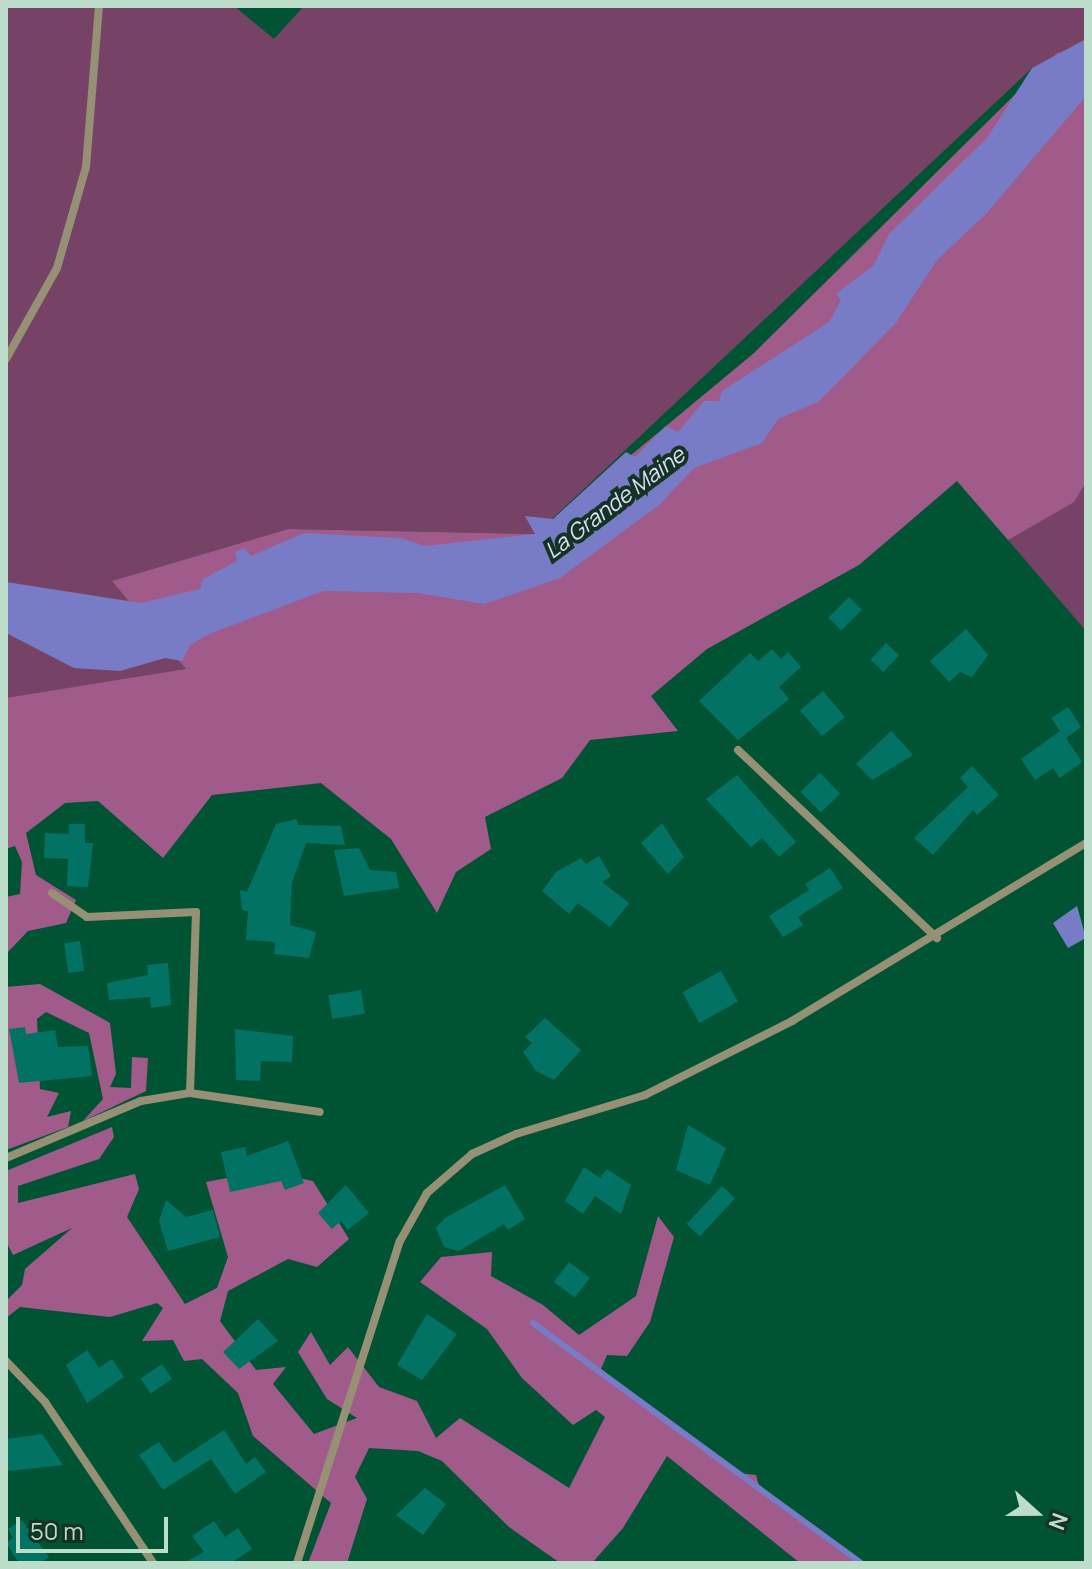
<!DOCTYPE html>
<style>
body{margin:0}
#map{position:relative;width:1092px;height:1569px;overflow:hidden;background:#005434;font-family:Manrope,sans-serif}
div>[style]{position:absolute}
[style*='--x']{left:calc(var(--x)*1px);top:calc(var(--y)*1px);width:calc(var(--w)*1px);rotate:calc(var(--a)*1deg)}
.green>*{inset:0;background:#764366}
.forest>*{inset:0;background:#a15b8b}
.water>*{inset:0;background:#787cc6}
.stream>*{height:6px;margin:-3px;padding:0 3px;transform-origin:3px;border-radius:3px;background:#787cc6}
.building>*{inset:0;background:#027264;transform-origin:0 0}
.street>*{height:8px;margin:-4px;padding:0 4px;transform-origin:4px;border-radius:4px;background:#969175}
span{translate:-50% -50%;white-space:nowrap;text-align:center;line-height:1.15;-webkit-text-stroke:8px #153324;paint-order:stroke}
.water-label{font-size:22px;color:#dde0f5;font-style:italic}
.frame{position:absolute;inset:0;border:8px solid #bbddc9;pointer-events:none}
.north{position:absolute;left:996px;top:1473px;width:80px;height:80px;-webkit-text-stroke:6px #153324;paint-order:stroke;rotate:111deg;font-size:22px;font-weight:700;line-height:32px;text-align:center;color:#bbddc9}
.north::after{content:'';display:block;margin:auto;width:28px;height:36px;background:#bbddc9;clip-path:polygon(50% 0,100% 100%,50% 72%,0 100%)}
.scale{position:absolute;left:16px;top:1517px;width:152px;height:36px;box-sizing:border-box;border:4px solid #bbddc9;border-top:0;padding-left:10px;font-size:24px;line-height:28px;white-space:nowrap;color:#bbddc9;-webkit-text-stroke:6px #153324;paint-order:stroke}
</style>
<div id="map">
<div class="green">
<i style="clip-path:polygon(6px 6px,234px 6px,274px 39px,304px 6px,1086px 6px,1086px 47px,1032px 68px,536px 534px,288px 529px,113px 581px,186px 669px,6px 717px)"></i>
<i style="clip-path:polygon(1086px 420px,1086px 631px,1008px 540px)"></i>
</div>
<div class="forest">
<i style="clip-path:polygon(1086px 46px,1086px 482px,1074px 502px,1008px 540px,957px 481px,859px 565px,707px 649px,651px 696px,678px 731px,590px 740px,562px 778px,485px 817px,491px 849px,456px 872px,437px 913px,391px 839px,321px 783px,212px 795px,163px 858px,98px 801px,65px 803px,26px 833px,36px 875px,76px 900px,66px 923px,28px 931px,6px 954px,6px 897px,20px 894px,22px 862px,15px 846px,6px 849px,6px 698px,186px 669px,112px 581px,288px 529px,536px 534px,754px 353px,1057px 53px)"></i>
<i style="clip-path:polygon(40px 984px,110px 1023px,116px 1074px,110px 1087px,131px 1088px,132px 1057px,148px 1058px,146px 1091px,83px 1121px,103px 1099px,89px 1033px,46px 1012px,37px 1019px,40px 1089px,59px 1093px,47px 1117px,71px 1111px,68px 1127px,6px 1150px,6px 987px)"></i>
<i style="clip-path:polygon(112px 1127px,114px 1137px,99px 1159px,18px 1186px,18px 1203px,135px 1174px,139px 1189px,127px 1217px,185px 1304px,217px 1288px,228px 1257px,206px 1182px,264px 1171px,313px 1181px,349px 1239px,317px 1267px,288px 1259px,228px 1291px,220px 1321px,256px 1370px,286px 1367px,273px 1384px,314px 1434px,357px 1418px,327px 1399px,298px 1352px,311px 1332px,330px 1365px,348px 1347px,379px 1387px,417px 1401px,436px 1438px,460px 1418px,569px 1488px,605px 1417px,596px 1410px,573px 1425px,522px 1378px,487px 1329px,420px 1282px,441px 1257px,492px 1252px,491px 1276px,543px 1305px,579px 1335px,636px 1296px,658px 1216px,674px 1237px,650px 1322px,627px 1356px,607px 1355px,601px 1369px,738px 1473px,756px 1475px,761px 1493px,856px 1563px,800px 1563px,667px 1456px,623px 1528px,592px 1563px,560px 1563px,509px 1527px,442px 1461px,418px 1451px,369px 1448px,355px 1477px,367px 1499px,347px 1563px,308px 1563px,331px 1503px,253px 1436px,238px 1393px,202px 1359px,184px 1361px,173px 1340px,142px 1341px,163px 1308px,157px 1303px,110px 1317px,20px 1307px,6px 1318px,6px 1301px,22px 1285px,25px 1269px,72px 1228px,13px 1255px,6px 1241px,6px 1171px)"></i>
</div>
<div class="water">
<i style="clip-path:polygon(1086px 39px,1086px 96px,986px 214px,937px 260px,895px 324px,818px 402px,778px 419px,762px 443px,694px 468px,659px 505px,560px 578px,485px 604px,417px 593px,323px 591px,209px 634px,190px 645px,182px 661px,165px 658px,120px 671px,74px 668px,6px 633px,6px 582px,141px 603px,200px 589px,203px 579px,237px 561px,235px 552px,244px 548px,251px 556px,304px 533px,401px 538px,425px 546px,535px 534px,525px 516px,553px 519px,626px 452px,635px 457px,666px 426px,678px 432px,704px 401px,719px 401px,722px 391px,829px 322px,841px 300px,836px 294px,874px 265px,889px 234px,987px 138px,1032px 68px)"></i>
<i style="clip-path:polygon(1077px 906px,1086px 938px,1068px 948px,1053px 923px)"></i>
</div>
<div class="stream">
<i style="--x:533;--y:1323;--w:406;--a:36.2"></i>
</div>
<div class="building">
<i style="left:849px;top:597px;width:18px;height:29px;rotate:45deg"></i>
<i style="clip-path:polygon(966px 629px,988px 655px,972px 677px,960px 672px,949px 682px,930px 661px)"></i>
<i style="left:886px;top:643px;width:18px;height:23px;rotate:43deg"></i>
<i style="clip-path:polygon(772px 649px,781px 659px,788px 652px,801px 667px,779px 687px,789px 699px,738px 740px,699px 701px,750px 653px,758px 661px)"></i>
<i style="left:823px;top:691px;width:34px;height:30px;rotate:50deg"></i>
<i style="clip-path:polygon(1068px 707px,1081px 727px,1066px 738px,1082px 762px,1060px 778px,1053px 768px,1035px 780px,1021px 759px,1060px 731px,1051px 718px)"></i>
<i style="clip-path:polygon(891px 731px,913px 755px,872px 780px,856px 764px)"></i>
<i style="clip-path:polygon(972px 766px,999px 795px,977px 815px,973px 810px,933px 855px,914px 838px,968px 787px,960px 778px)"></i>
<i style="left:820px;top:773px;width:29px;height:27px;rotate:46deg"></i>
<i style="clip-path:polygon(737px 775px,796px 842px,779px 857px,762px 838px,751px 847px,706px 799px)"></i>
<i style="clip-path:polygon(297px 819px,298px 825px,341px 826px,345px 845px,306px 843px,292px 883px,290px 925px,316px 932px,309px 958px,274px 954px,275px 942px,246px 940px,248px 911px,242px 910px,240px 890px,247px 892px,276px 824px)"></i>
<i style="clip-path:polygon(662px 823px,684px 857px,668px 874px,641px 843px)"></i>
<i style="clip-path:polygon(69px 824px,85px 824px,85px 843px,93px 843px,88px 887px,67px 886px,68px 859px,44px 858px,45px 833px,69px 834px)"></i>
<i style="clip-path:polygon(359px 848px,370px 870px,396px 872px,399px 888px,344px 896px,334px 850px)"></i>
<i style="clip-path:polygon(599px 856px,611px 876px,602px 882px,629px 903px,610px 927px,578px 903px,569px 914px,542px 891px,556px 872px,581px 858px,586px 864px)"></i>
<i style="clip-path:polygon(830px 868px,843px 888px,798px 917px,803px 925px,783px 937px,769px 916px,809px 890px,805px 884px)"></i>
<i style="left:80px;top:941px;width:30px;height:16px;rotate:82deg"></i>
<i style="clip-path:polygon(168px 963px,171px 1005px,151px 1008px,150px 997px,109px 1000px,107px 983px,148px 975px,147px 965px)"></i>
<i style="left:721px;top:971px;width:35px;height:44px;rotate:61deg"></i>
<i style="left:361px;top:990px;width:24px;height:33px;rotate:81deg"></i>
<i style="clip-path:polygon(545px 1018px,581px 1050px,554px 1080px,536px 1071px,523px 1052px,532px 1043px,525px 1037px)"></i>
<i style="clip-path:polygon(25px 1027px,26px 1034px,55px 1030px,58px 1047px,88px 1046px,92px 1076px,19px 1083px,9px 1029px)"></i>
<i style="clip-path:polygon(235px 1029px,293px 1036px,292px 1062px,261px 1061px,260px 1081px,236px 1080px)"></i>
<i style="clip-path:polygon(688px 1125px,726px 1148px,710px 1185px,676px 1170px)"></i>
<i style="clip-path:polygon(288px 1141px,304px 1183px,285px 1190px,281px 1181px,230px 1192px,221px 1152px,245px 1147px,247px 1156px)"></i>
<i style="clip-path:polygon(584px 1167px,600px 1178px,607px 1169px,631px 1185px,621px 1214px,595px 1196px,583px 1214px,565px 1201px)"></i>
<i style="clip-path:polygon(346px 1185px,369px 1213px,348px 1230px,341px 1221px,332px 1229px,318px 1213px)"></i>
<i style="clip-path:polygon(505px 1185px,525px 1219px,508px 1230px,504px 1224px,459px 1251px,444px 1247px,436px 1228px,445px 1218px)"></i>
<i style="left:722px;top:1186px;width:18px;height:52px;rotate:43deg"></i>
<i style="clip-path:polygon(166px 1200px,186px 1217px,213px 1210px,220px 1237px,168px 1251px,159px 1221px)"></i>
<i style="left:569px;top:1262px;width:26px;height:25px;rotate:37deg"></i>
<i style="clip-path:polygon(427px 1314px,457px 1334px,422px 1380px,397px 1365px)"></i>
<i style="clip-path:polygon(258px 1319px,278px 1341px,239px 1369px,223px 1352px)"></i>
<i style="clip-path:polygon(87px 1350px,99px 1368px,112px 1359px,124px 1377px,87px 1403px,66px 1365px)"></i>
<i style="left:162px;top:1364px;width:18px;height:26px;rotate:56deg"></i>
<i style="clip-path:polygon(224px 1430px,246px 1464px,255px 1457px,266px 1472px,235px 1494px,211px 1459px,163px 1490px,139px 1455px,159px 1442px,174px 1463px)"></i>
<i style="clip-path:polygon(42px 1434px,63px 1465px,8px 1471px,6px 1439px)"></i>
<i style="clip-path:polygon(425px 1488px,446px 1504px,423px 1535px,396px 1515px)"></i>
<i style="clip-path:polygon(22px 1520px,49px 1557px,40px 1563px,19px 1563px,6px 1543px,13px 1538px,8px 1529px)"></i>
<i style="clip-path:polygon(214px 1521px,225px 1537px,238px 1528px,252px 1549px,231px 1563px,184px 1563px,204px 1552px,192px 1536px)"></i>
</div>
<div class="street">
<i style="--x:6;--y:359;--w:104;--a:-60.7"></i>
<i style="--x:57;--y:268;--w:105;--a:-74"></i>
<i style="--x:86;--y:167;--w:162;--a:-85.4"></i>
<i style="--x:738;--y:750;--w:274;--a:43.4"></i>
<i style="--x:52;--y:893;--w:42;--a:34.4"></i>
<i style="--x:87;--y:917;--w:109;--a:-2.6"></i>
<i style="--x:196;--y:912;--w:181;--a:91.9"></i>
<i style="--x:190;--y:1093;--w:131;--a:8.3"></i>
<i style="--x:6;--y:1158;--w:147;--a:-22.9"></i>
<i style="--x:141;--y:1101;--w:50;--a:-9.3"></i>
<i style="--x:6;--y:1361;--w:57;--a:46.4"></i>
<i style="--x:45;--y:1402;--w:194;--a:56.1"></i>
<i style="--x:297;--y:1563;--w:338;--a:-72.3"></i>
<i style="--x:400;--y:1241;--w:55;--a:-60.6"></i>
<i style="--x:427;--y:1193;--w:60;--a:-40.9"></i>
<i style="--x:472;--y:1154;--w:48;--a:-24.4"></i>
<i style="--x:516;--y:1134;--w:135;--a:-16.8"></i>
<i style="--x:645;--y:1095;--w:165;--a:-26.7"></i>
<i style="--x:792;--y:1021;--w:344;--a:-31.2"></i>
</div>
<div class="water-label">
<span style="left:615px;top:503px;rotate:-37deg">La Grande Maine</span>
</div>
<div class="frame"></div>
<div class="north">N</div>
<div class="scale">50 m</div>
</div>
